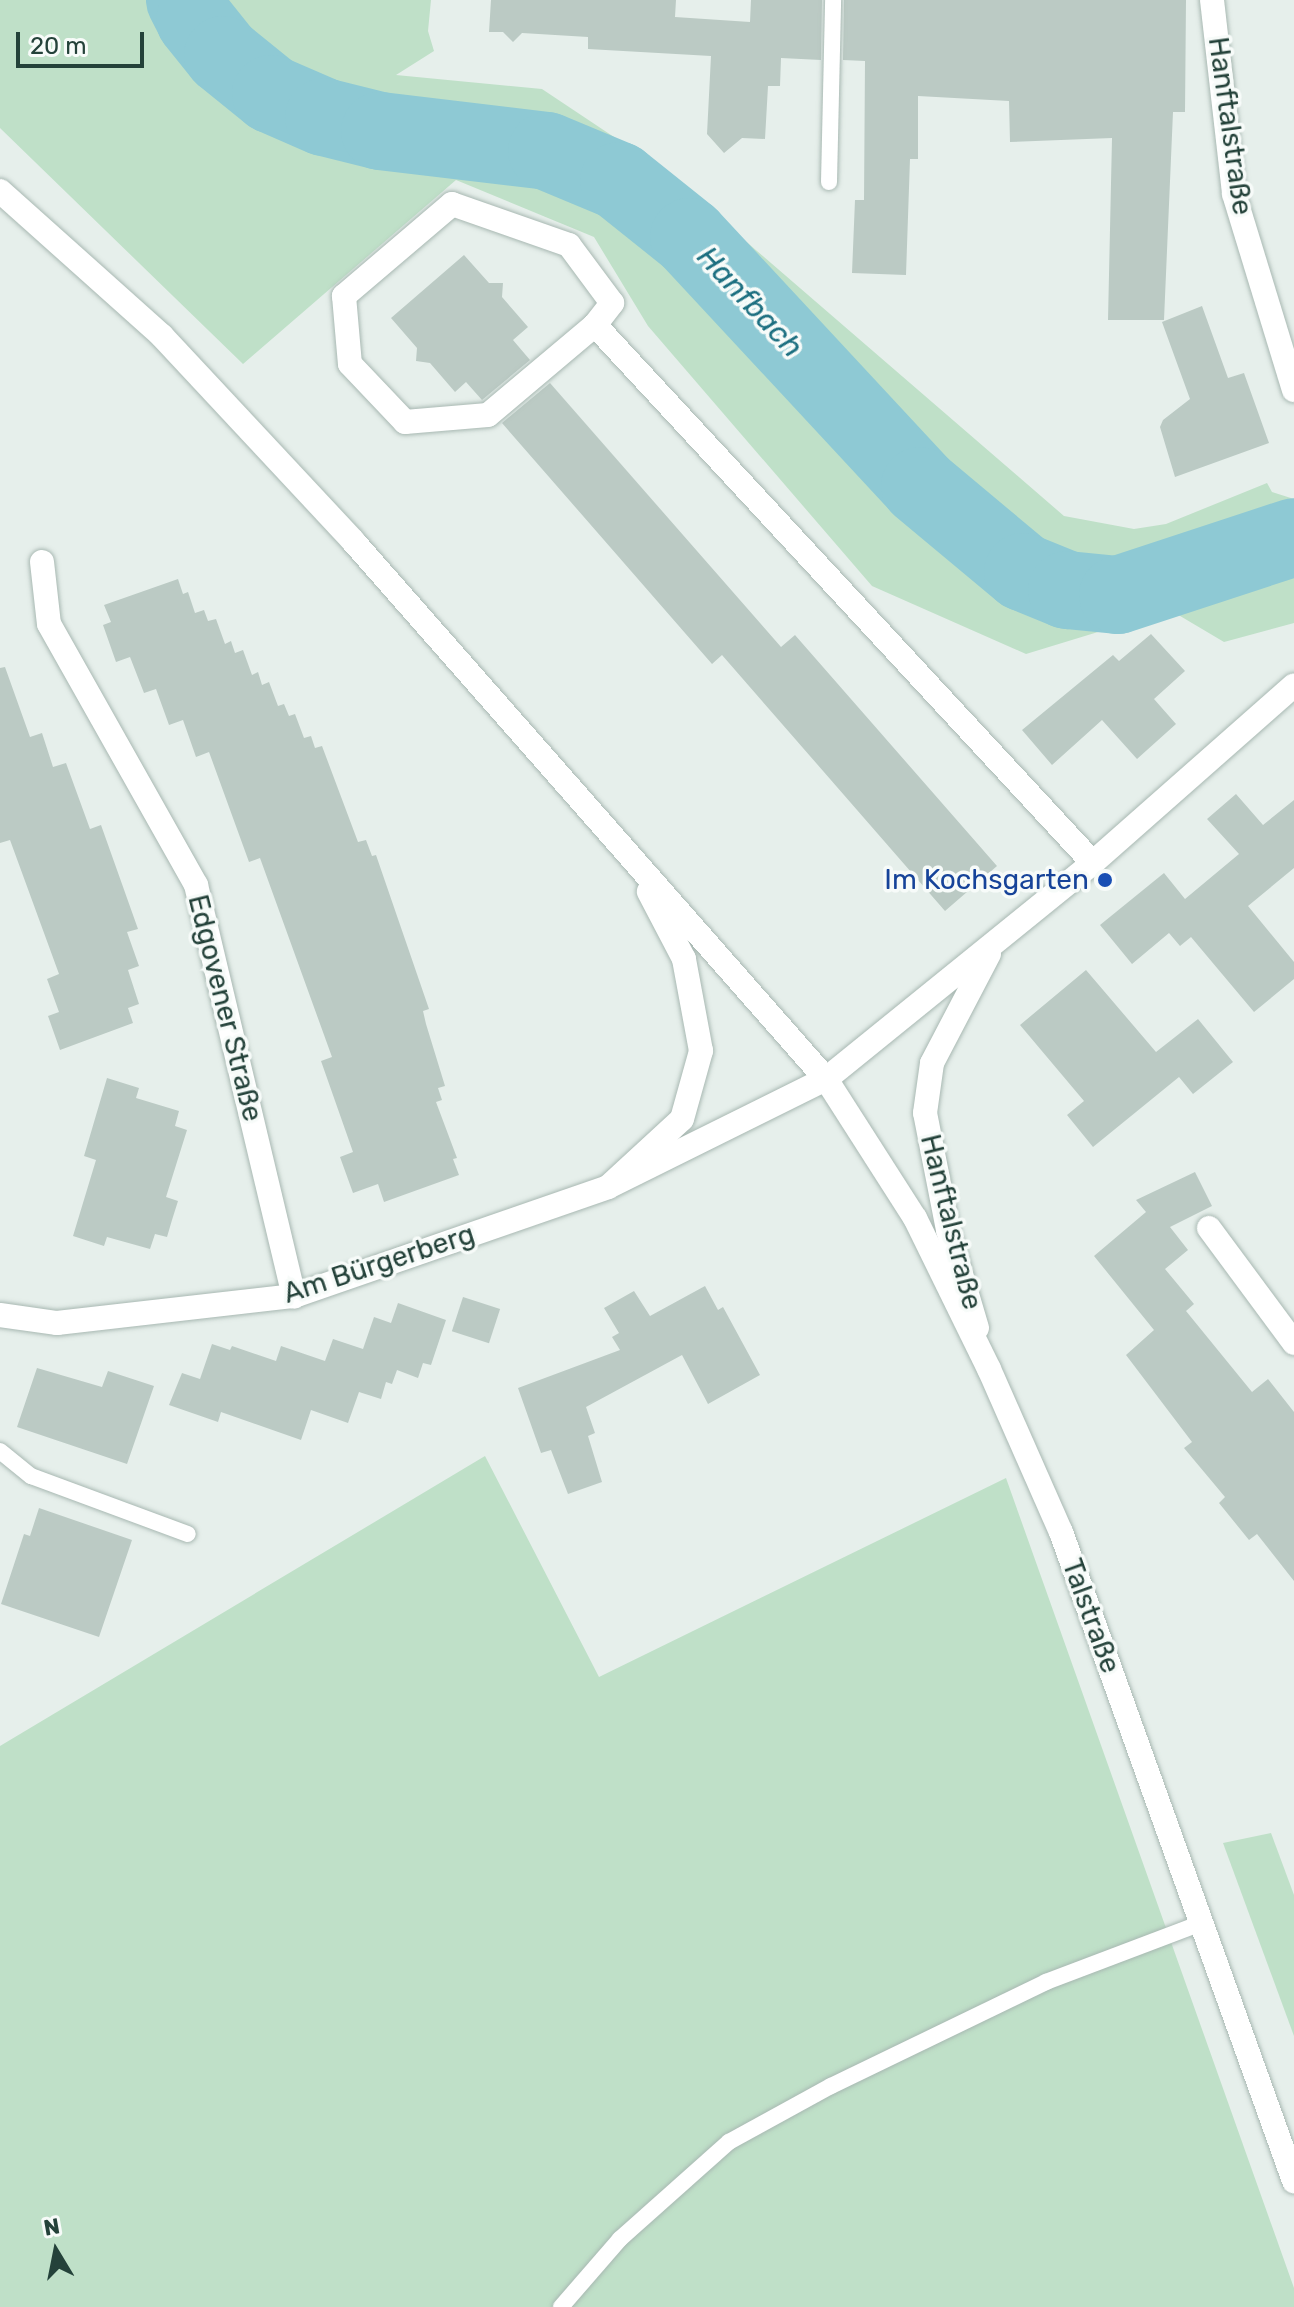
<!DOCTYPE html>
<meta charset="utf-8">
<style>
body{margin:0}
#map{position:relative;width:1294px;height:2307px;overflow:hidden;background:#e6efeb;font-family:Rubik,sans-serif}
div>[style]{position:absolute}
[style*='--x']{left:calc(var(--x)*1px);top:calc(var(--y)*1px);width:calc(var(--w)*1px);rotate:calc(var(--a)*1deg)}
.green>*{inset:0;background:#bfe0c8}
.river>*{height:78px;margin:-39px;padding:0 39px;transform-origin:39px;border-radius:39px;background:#8ec9d4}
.building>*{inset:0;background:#bbcac4;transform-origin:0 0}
.roads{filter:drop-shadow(0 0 2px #a8b8b2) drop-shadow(0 0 2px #a8b8b2)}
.lane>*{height:16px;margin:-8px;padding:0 8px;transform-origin:8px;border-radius:8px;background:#fff}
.street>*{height:24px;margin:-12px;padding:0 12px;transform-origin:12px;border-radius:12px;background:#fff}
.secondary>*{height:24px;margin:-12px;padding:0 12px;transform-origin:12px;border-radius:12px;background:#fff}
.dots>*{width:22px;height:22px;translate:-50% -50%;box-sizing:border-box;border:4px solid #f7fbf9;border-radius:50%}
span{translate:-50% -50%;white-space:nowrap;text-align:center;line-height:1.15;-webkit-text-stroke:7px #f7fbf9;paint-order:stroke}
.street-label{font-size:28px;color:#24423a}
.transit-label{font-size:28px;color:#164399}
.right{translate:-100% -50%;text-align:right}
.water-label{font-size:30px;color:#1c6f80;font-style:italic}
.north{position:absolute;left:16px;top:2211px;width:80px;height:80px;-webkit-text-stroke:6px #f7fbf9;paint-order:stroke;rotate:350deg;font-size:22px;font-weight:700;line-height:32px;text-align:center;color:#24423a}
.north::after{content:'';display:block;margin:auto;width:28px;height:36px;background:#24423a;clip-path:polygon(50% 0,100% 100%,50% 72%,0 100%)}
.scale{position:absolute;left:16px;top:32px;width:128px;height:36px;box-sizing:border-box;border:4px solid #24423a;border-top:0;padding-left:10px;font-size:24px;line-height:28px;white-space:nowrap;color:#24423a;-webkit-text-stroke:6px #f7fbf9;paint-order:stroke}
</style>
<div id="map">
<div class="green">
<i style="clip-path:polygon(0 0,431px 0,428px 31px,434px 51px,396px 75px,542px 89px,662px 169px,1064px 516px,1134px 529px,1166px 524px,1267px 483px,1272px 492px,1294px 499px,1294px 623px,1224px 642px,1170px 610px,1026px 654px,872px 586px,648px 326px,594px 237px,456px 180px,243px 364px,0 128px)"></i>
<i style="clip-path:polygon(485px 1456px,599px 1677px,1006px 1478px,1294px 2288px,1294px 2307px,0 2307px,0 1746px)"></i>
<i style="clip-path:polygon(1271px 1833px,1294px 1895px,1294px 2036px,1223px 1843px)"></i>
</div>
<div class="river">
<i style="--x:185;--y:0;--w:22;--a:63"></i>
<i style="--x:195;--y:20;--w:45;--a:51.3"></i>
<i style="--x:223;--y:55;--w:62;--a:39.1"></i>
<i style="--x:271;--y:94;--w:58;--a:23.5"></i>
<i style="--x:324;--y:117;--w:58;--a:14"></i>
<i style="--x:380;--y:131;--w:168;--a:6.8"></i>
<i style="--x:547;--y:151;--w:78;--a:22.6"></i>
<i style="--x:619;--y:181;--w:90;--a:38.7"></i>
<i style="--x:689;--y:237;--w:340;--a:47.1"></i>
<i style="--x:920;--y:486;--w:134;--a:39.9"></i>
<i style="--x:1023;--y:572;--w:48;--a:22.2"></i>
<i style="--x:1067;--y:590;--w:51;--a:5.6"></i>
<i style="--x:1118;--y:595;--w:185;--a:-18.2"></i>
</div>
<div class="building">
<i style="clip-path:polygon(491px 0,676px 0,675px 17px,750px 22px,751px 0,822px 0,821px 60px,781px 58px,780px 86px,768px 86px,765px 139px,742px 138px,724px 153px,707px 134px,711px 56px,588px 49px,588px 37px,522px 33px,513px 42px,503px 32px,489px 32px)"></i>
<i style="clip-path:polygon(844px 0,1186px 0,1185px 112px,1173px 112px,1164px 320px,1108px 320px,1112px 138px,1010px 142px,1009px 101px,918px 96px,918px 159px,910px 159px,906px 275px,852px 273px,855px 200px,864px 200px,865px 61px,843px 60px)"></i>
<i style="clip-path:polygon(464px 255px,489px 283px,503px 283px,502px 297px,528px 327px,513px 340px,530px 360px,482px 400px,466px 382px,455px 392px,430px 363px,416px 361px,417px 348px,391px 318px)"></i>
<i style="clip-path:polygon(1202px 306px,1228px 378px,1244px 373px,1269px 443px,1175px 477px,1160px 427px,1163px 420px,1190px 399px,1162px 322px)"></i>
<i style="clip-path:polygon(550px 383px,781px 647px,795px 635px,997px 866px,945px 911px,722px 655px,712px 664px,502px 423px)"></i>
<i style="clip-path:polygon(178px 579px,183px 594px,188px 592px,195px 613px,204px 610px,208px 621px,216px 619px,225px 644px,231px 641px,235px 653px,243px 650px,252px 675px,258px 672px,262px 685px,269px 682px,278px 706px,284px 704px,289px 716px,295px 714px,304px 738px,311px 736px,315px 748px,322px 746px,358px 842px,366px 840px,372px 856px,376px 855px,429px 1009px,423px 1011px,426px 1024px,445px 1086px,438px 1088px,442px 1100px,436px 1102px,457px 1158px,453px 1159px,459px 1175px,384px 1202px,378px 1184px,353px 1193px,340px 1157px,353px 1152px,321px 1061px,332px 1057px,260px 858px,249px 862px,209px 752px,196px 757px,183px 720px,169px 725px,156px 689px,144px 693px,130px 657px,116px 662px,103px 625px,111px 622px,104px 605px)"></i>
<i style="clip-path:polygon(1151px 634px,1185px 671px,1154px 699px,1176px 724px,1137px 759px,1102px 720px,1052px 765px,1022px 730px,1113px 655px,1119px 661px)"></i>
<i style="clip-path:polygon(5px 667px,30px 737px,42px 733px,53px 767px,66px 763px,90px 829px,101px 825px,138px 929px,127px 932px,139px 966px,128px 970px,139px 1004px,128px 1008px,133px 1023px,60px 1050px,48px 1016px,59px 1012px,47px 979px,59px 974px,10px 840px,0 843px,0 668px)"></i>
<i style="clip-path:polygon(1236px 794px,1263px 825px,1294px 800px,1294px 868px,1248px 906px,1294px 962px,1294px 979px,1254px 1012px,1191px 937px,1180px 946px,1169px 933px,1132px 964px,1100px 925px,1164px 873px,1185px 899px,1239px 854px,1207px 819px)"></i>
<i style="clip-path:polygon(1086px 970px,1156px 1052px,1198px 1019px,1233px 1062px,1193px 1094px,1179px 1077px,1093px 1147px,1067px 1115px,1084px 1101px,1020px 1025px)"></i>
<i style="clip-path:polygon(107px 1078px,139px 1088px,136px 1098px,179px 1111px,175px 1126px,187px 1130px,166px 1197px,178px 1201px,172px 1220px,167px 1237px,155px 1234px,150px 1249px,107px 1237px,104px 1246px,73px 1236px,96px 1160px,84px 1156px)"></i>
<i style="clip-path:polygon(1195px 1172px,1212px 1206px,1170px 1227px,1188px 1250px,1165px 1269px,1194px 1304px,1186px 1311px,1252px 1392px,1268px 1379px,1294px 1412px,1294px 1581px,1257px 1534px,1249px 1540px,1219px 1503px,1225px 1497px,1184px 1448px,1192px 1442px,1126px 1355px,1154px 1330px,1094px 1256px,1146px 1212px,1136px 1200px)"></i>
<i style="clip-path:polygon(705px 1286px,718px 1310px,723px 1307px,760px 1375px,708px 1404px,682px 1355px,586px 1407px,595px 1433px,588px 1436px,602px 1482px,568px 1494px,551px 1450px,541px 1453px,518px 1388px,620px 1350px,612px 1337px,619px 1333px,604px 1308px,634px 1291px,650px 1316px)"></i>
<i style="left:463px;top:1297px;width:39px;height:36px;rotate:18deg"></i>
<i style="clip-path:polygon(398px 1303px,446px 1320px,431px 1365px,423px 1363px,418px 1378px,397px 1370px,392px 1384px,386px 1382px,381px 1399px,359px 1392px,348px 1423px,311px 1410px,301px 1440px,221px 1412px,218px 1422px,169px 1405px,182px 1373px,200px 1379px,212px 1344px,230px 1350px,232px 1346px,276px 1361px,281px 1346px,325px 1361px,333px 1339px,363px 1349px,374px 1317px,391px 1323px)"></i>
<i style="clip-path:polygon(37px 1368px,102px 1387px,108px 1371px,154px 1386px,127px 1464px,17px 1427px)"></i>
<i style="clip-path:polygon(39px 1508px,132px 1540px,99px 1637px,1px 1604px,24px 1534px,30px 1536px)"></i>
</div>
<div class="roads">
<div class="lane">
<i style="--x:829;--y:182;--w:182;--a:-88.7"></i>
<i style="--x:0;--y:1451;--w:40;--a:39"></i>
<i style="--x:31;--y:1476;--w:167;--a:20.3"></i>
<i style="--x:561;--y:2307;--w:90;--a:-49.1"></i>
<i style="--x:620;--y:2239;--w:146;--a:-41.7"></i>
<i style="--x:729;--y:2142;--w:116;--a:-28.8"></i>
<i style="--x:831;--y:2086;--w:239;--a:-25.8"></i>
<i style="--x:1046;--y:1982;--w:166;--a:-20.8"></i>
</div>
<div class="street">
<i style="--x:1212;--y:0;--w:195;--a:83.5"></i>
<i style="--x:1234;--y:194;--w:205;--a:73"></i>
<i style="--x:595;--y:325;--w:28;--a:-52"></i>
<i style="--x:612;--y:303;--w:72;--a:-126.6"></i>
<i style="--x:569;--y:245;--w:124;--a:-160.7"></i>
<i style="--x:452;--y:204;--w:142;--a:139.6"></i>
<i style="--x:344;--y:296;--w:68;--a:85"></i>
<i style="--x:350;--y:364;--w:80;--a:46.5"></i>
<i style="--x:405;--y:422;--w:83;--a:-4.8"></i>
<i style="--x:488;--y:415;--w:140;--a:-40.1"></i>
<i style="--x:595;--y:325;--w:733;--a:47.21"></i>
<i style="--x:42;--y:562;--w:62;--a:83.6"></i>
<i style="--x:49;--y:624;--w:300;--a:60.6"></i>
<i style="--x:196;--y:885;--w:423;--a:76.6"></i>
<i style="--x:1209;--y:1228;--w:143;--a:53.5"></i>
<i style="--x:0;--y:1315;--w:58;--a:8"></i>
<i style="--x:57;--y:1323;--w:239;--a:-6.5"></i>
<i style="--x:294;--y:1296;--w:332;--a:-19.1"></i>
<i style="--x:608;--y:1187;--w:243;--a:-26.4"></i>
<i style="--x:826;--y:1079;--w:338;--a:-39"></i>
<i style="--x:1089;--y:866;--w:273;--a:-41.4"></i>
<i style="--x:977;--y:1328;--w:102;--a:-106.5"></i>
<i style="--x:948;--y:1230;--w:119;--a:-101.1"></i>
<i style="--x:925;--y:1113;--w:50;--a:-82"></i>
<i style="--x:932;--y:1063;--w:123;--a:-62.4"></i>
</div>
<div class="secondary">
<i style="--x:0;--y:191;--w:217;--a:41.8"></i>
<i style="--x:162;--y:336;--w:280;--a:47"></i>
<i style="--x:353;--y:541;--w:716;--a:48.68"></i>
<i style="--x:826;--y:1079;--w:165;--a:57.4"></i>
<i style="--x:915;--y:1218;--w:168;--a:63.9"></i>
<i style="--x:989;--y:1369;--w:178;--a:66.2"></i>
<i style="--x:1061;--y:1532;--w:690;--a:70.25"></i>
<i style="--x:608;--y:1187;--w:100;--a:-42.6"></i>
<i style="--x:682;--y:1119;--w:71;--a:-74.4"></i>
<i style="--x:701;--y:1051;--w:94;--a:-100.5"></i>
<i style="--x:684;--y:959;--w:76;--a:-117.6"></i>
</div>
</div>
<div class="dots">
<i style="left:1105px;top:880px;background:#1a4fb4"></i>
</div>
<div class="street-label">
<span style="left:1230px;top:126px;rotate:82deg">Hanftalstraße</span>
<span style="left:225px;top:1008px;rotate:76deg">Edgovener Straße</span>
<span style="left:951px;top:1222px;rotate:76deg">Hanftalstraße</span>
<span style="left:379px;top:1264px;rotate:-18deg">Am Bürgerberg</span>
<span style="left:1091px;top:1616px;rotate:70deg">Talstraße</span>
</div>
<div class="transit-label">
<span class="right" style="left:1089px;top:880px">Im Kochsgarten</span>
</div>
<div class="water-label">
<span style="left:750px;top:302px;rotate:47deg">Hanfbach</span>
</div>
<div class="north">N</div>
<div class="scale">20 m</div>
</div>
